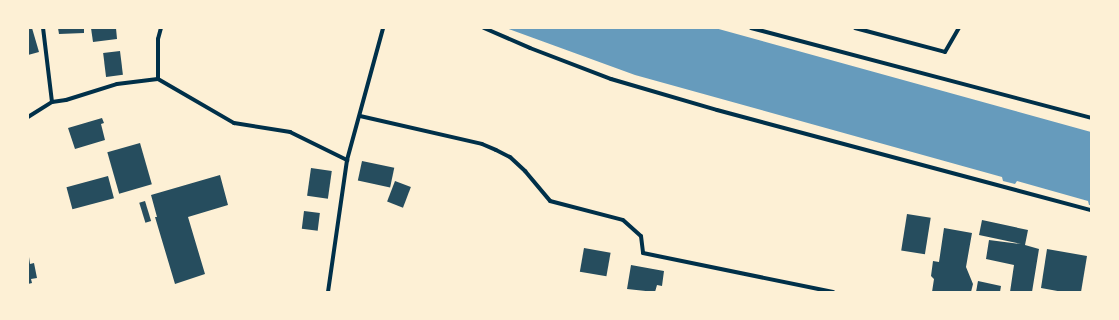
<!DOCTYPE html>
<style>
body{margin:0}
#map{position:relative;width:1119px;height:320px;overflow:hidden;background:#fdf0d5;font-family:"IBM Plex Sans",sans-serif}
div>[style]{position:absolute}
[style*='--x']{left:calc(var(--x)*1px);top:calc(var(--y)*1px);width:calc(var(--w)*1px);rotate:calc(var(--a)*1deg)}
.water>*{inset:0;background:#669bbc}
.building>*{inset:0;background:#264d5e;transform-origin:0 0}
.minor>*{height:4px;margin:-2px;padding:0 2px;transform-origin:2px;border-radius:2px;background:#003049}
span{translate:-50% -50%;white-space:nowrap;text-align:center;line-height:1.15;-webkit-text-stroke:4px #fdf0d5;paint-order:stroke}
.frame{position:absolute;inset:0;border:29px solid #fdf0d5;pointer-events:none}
</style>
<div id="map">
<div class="water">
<i style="clip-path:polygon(506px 28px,715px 28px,1091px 132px,1091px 205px,1089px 205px,1088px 201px,1017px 181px,1015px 184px,1003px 181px,1002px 177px,635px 75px)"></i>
</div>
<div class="building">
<i style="clip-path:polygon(28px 28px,32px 28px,39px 52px,28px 55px)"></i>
<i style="clip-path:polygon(58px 28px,84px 28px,84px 33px,59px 34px)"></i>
<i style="clip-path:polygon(91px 28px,116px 28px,117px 39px,93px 42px)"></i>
<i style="left:120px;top:51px;width:24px;height:17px;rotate:83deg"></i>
<i style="clip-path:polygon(102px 118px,104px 123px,101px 124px,105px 140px,75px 149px,68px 128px)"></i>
<i style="left:140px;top:143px;width:43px;height:34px;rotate:74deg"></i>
<i style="left:362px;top:161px;width:33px;height:20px;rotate:12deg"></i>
<i style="left:311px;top:168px;width:21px;height:28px;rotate:8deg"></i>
<i style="clip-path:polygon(220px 175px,228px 205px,188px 217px,205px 274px,175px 284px,155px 217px,157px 217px,151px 195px)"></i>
<i style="left:108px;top:176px;width:23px;height:43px;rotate:75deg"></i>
<i style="left:395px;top:181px;width:17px;height:22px;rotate:21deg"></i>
<i style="left:145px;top:201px;width:21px;height:6px;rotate:73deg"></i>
<i style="left:304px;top:211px;width:16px;height:18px;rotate:7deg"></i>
<i style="left:907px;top:214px;width:24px;height:37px;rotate:9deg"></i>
<i style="clip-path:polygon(982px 220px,1028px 230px,1025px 245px,1039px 249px,1032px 292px,1010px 292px,1014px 265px,986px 259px,989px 240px,1021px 244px,979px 235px)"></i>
<i style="clip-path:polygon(944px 228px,972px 233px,966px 267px,973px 284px,971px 292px,932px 292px,934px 279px,931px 276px,933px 261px,939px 262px)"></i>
<i style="left:584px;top:248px;width:27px;height:24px;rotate:10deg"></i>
<i style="clip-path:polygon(1047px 249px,1087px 256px,1081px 292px,1063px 292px,1041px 288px)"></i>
<i style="clip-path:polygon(29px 257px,30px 264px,34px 263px,37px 278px,31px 279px,32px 283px,28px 284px)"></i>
<i style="clip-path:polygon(631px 265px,664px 271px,662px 286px,657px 285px,655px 292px,627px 289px)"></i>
<i style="clip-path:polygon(978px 281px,1001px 286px,1000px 292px,976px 292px)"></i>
</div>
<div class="minor">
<i style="--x:484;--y:28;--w:50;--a:23.5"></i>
<i style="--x:530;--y:48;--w:87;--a:20.9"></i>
<i style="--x:611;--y:79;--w:110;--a:16.3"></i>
<i style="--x:717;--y:110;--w:387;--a:15"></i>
<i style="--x:751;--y:28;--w:352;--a:14.8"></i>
<i style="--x:855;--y:28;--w:93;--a:14.9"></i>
<i style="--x:945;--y:52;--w:28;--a:-60"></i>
<i style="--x:158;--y:79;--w:40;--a:-90"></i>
<i style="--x:158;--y:39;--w:11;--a:-75"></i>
<i style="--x:52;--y:102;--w:14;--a:-8"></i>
<i style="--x:66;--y:100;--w:53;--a:-17.4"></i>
<i style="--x:117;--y:84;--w:41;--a:-7"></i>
<i style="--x:158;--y:79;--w:88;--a:30.1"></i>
<i style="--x:234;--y:123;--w:57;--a:9.1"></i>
<i style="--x:290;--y:132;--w:64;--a:26.2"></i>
<i style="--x:360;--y:116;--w:125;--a:12.9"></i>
<i style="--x:482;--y:144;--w:15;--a:23"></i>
<i style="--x:496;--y:150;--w:16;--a:27"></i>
<i style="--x:510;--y:157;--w:21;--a:43"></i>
<i style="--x:525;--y:171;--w:39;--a:50"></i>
<i style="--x:550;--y:201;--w:75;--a:14.6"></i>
<i style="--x:623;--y:220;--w:24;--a:42"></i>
<i style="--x:641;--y:236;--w:17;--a:83"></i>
<i style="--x:643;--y:253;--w:194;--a:11.6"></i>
<i style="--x:28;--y:117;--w:28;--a:-32"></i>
<i style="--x:52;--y:102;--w:75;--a:-96.9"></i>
<i style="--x:328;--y:292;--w:133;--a:-81.8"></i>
<i style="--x:347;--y:160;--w:137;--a:-74.7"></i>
</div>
<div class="frame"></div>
</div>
